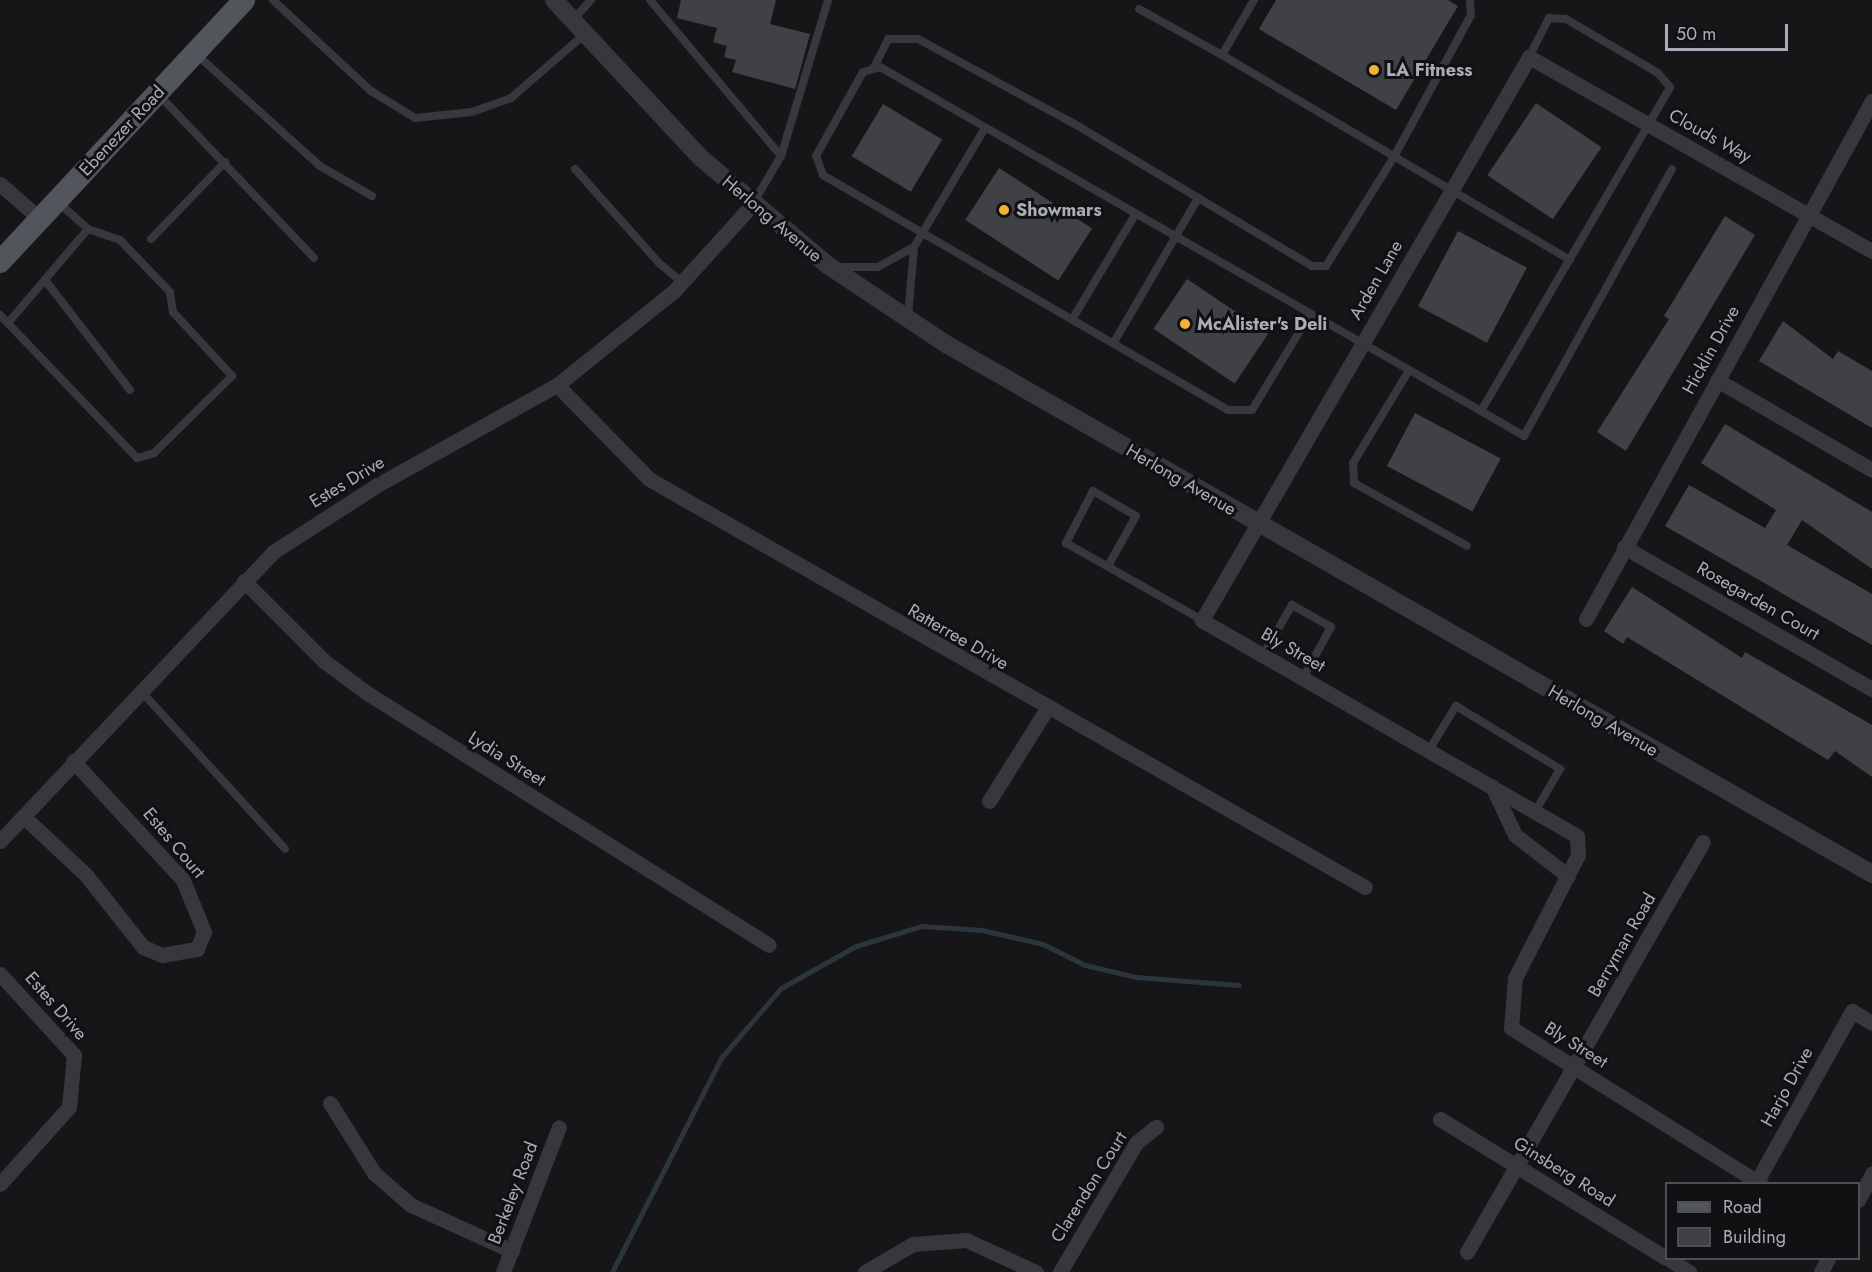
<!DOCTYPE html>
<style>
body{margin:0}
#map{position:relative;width:1872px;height:1272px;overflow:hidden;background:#161618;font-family:Jost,sans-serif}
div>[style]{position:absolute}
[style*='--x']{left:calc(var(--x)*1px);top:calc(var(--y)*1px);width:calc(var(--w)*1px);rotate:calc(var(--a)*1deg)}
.stream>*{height:5px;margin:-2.5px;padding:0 2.5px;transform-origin:2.5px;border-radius:2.5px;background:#2c353c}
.building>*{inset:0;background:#404145;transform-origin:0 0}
.service>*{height:8px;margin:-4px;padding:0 4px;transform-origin:4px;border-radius:4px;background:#37383d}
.minor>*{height:15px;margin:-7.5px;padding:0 7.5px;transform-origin:7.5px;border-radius:7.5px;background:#37383d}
.tertiary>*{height:18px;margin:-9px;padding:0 9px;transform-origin:9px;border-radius:9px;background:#37383d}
.primary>*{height:22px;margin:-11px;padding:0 11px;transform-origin:11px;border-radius:11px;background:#53555c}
.dots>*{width:16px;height:16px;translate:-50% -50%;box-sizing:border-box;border:3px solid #111113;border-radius:50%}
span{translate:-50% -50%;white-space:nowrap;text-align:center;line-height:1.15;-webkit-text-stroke:6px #111113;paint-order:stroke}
.poi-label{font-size:18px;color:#a8adb8;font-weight:700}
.left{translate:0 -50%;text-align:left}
.street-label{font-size:18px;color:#a8adb8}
.legend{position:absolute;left:1665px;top:1182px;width:195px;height:78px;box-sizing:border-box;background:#111113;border:2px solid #4d4f55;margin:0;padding:8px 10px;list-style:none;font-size:18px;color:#a8adb8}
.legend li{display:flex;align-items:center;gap:12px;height:30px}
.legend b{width:30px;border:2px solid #4d4f55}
.scale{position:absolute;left:1665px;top:24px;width:123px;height:27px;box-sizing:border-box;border:3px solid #a8adb8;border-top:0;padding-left:8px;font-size:18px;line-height:21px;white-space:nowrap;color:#a8adb8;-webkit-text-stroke:4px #111113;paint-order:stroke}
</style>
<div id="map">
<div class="stream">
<i style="--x:612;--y:1272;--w:240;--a:-63"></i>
<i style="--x:721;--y:1058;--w:92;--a:-49.4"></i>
<i style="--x:781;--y:988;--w:86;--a:-29.2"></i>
<i style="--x:856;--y:946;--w:69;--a:-16.9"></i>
<i style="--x:922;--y:926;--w:60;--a:3.8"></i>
<i style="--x:982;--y:930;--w:63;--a:12.9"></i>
<i style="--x:1043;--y:944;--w:47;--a:26.6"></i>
<i style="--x:1085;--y:965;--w:52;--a:13.2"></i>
<i style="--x:1136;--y:977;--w:103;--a:4.4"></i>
</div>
<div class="building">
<i style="clip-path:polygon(681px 0,776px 0,770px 24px,810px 34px,795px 89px,732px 72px,736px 60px,724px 57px,727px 46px,713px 42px,717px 28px,677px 18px)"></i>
<i style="clip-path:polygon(1276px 0,1448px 0,1458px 6px,1396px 110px,1259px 29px)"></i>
<i style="left:1536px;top:103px;width:79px;height:87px;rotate:34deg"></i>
<i style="left:883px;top:104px;width:69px;height:61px;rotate:31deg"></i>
<i style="left:999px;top:168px;width:111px;height:62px;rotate:33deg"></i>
<i style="clip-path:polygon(1725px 216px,1755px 235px,1626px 451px,1597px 432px,1669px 319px,1664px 316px)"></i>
<i style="left:1458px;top:231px;width:78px;height:85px;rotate:28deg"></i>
<i style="left:1187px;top:279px;width:98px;height:60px;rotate:34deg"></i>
<i style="clip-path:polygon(1783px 321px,1833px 359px,1838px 351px,1872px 371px,1872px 428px,1759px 361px)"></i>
<i style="left:1415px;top:413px;width:97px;height:60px;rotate:28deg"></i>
<i style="clip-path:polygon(1725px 424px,1872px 512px,1872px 569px,1802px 520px,1787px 545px,1872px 594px,1872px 645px,1665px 526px,1689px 485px,1765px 528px,1776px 510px,1701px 463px)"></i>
<i style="clip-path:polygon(1632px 587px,1742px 658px,1745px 652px,1872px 725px,1872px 777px,1835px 751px,1828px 760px,1627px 637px,1623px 644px,1604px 631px)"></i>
</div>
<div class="service">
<i style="--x:273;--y:0;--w:134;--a:42.9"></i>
<i style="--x:371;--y:91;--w:52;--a:31.5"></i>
<i style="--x:415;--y:118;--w:57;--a:-6"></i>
<i style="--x:472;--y:112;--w:41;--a:-19.7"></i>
<i style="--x:511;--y:98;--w:98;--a:-40.9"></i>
<i style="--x:650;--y:0;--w:204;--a:50"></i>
<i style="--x:1139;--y:9;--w:95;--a:29"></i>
<i style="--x:1222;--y:55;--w:64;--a:-59.8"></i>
<i style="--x:573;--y:20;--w:27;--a:-48"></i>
<i style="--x:196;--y:54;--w:167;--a:42.1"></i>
<i style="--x:320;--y:166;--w:60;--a:30"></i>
<i style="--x:1222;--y:55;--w:404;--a:30.5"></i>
<i style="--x:873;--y:69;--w:34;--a:-63"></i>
<i style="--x:888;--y:39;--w:30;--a:0"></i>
<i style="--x:918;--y:39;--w:176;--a:28.5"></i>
<i style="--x:1073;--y:123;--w:279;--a:30.9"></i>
<i style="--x:1312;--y:266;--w:14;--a:0"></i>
<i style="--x:1326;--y:266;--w:131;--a:-58.1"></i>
<i style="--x:1395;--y:155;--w:159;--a:-61.5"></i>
<i style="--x:1471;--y:15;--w:15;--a:-94"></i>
<i style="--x:158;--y:94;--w:226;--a:46.4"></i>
<i style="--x:575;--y:169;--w:126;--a:48.2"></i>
<i style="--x:659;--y:263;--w:30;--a:40"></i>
<i style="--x:754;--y:202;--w:53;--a:-59.6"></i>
<i style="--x:781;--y:156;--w:163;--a:-73.2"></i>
<i style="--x:151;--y:239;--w:107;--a:-46.1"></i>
<i style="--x:840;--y:267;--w:38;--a:0"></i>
<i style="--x:878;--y:267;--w:41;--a:-29.1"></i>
<i style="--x:45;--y:280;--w:139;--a:52.3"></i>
<i style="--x:0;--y:315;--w:198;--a:46.2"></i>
<i style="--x:137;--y:458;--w:18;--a:-16"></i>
<i style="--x:154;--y:453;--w:110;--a:-44.6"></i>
<i style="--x:232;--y:376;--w:87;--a:-132.7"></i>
<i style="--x:173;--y:312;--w:20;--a:-99"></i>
<i style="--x:170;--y:292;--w:72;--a:-133.9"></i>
<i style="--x:120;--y:240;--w:34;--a:-161"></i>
<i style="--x:88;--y:229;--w:40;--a:-138"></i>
<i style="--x:908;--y:316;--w:69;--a:-85"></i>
<i style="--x:914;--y:247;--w:139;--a:-59.2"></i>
<i style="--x:1309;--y:316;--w:110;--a:121.2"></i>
<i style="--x:1252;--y:410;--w:24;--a:180"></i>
<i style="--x:1228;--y:410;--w:468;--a:-149.9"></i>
<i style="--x:823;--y:175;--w:20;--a:-110"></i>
<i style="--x:816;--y:156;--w:96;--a:-60.8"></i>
<i style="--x:863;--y:72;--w:18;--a:-16"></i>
<i style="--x:880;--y:67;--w:692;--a:29.79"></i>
<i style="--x:1481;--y:411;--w:375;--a:-59.7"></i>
<i style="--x:1670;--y:87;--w:18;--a:-131"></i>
<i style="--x:1658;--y:73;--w:107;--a:-149.6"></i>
<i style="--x:1566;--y:19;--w:17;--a:-177"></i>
<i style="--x:1549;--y:18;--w:44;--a:117.1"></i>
<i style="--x:1073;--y:318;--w:120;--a:-59"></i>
<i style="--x:8;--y:323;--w:123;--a:-49.6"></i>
<i style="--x:1114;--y:342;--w:167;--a:-59.7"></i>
<i style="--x:1408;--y:372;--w:106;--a:121.1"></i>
<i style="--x:1353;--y:463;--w:20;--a:87"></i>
<i style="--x:1354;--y:483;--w:129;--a:29.1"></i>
<i style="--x:1481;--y:411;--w:50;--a:30.2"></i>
<i style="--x:1524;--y:436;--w:305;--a:-61"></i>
<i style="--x:1108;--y:566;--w:57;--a:-60.8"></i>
<i style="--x:1136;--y:516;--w:50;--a:-149.8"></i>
<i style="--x:1093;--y:491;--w:59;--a:117.4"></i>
<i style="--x:1066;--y:543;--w:156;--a:29.5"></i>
<i style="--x:1263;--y:655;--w:58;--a:-59.9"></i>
<i style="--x:1292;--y:605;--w:45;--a:29.4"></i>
<i style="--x:1331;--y:627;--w:58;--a:118.8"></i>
<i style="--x:140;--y:690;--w:215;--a:47.6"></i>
<i style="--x:1429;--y:750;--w:52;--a:-58.5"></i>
<i style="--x:1456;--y:706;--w:122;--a:31.2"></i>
<i style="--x:1560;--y:769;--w:48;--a:120.3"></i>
</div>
<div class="minor">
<i style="--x:0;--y:184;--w:53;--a:41.2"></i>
<i style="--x:1717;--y:380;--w:179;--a:30.1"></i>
<i style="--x:557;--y:385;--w:132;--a:45.6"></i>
<i style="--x:649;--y:479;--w:824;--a:29.68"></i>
<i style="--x:1624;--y:547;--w:286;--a:29.8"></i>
<i style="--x:244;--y:581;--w:113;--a:45"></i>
<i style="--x:324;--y:661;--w:54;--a:36.7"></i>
<i style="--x:367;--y:693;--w:474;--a:32.1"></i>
<i style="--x:1586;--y:619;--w:592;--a:-61.1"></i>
<i style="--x:1492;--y:786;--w:54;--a:64.9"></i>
<i style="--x:1515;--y:835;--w:67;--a:37.7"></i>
<i style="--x:989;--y:801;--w:107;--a:-57.9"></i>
<i style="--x:23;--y:816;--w:86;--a:43.1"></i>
<i style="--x:86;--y:875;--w:92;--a:51.6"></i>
<i style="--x:143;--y:947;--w:21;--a:23"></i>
<i style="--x:162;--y:955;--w:36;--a:-10"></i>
<i style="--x:197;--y:949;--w:18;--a:-68"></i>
<i style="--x:204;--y:932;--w:56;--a:-112"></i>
<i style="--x:183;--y:880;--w:162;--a:-132.7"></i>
<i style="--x:0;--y:841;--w:398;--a:-46.6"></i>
<i style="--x:273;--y:552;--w:126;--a:-32.7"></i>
<i style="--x:379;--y:484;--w:204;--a:-29.1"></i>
<i style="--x:557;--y:385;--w:150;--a:-38.8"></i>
<i style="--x:674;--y:291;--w:118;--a:-47.8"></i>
<i style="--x:0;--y:974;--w:110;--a:47.6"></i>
<i style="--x:74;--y:1055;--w:52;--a:95.5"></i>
<i style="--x:69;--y:1107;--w:103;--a:131.9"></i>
<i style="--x:330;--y:1103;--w:83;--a:57.8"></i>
<i style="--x:374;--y:1173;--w:49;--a:40.9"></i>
<i style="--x:411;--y:1205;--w:111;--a:24.5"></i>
<i style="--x:1440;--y:1119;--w:265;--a:31.6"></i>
<i style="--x:1757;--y:1181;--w:195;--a:-60.8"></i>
<i style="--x:1852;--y:1011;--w:23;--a:31"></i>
<i style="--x:1761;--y:1184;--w:295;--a:-148"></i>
<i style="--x:1511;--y:1028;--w:50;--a:-85.4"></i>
<i style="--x:1515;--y:978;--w:138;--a:-62.9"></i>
<i style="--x:1578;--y:855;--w:19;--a:-93"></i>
<i style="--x:1577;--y:836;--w:433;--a:-150.1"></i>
<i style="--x:1202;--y:620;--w:651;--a:-59.85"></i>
<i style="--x:1529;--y:57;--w:394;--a:29.5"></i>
<i style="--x:1858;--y:1200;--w:30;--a:-62"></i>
<i style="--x:1467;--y:1252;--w:473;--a:-60.1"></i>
<i style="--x:1667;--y:1258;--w:26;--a:32"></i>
<i style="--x:503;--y:1272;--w:155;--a:-68.9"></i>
<i style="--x:865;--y:1272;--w:56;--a:-30.3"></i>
<i style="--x:913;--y:1244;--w:53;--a:-4.3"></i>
<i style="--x:966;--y:1240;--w:77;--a:24.6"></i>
<i style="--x:1060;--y:1272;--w:150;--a:-59.5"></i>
<i style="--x:1136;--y:1143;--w:26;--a:-39"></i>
<i style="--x:1821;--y:1272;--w:16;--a:-63"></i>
</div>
<div class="tertiary">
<i style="--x:554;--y:0;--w:216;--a:47.1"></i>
<i style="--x:701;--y:158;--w:167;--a:40.2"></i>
<i style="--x:829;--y:266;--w:141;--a:33.7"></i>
<i style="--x:946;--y:344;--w:1067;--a:29.78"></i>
</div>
<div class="primary">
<i style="--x:0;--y:262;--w:358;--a:-47"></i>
</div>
<div class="dots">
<i style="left:1374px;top:70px;background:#f2b134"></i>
<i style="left:1004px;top:210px;background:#f2b134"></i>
<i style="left:1185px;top:324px;background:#f2b134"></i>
</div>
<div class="poi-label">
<span class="left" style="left:1386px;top:70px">LA Fitness</span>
<span class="left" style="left:1016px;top:210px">Showmars</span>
<span class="left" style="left:1197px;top:324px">McAlister's Deli</span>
</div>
<div class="street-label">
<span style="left:122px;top:131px;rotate:-47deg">Ebenezer Road</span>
<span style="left:1710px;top:136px;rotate:29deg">Clouds Way</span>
<span style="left:772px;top:219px;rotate:40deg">Herlong Avenue</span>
<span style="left:1376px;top:280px;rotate:-60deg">Arden Lane</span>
<span style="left:1711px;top:350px;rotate:-61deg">Hicklin Drive</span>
<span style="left:1181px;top:480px;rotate:30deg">Herlong Avenue</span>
<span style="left:347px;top:482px;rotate:-31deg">Estes Drive</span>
<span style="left:1758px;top:601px;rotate:30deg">Rosegarden Court</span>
<span style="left:958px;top:637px;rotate:30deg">Ratterree Drive</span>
<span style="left:1293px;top:650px;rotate:30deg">Bly Street</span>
<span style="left:1603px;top:721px;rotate:30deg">Herlong Avenue</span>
<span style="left:507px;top:759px;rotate:32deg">Lydia Street</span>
<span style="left:174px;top:843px;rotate:50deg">Estes Court</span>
<span style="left:1622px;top:945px;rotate:-60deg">Berryman Road</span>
<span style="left:56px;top:1006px;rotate:49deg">Estes Drive</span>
<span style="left:1576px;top:1045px;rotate:32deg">Bly Street</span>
<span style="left:1787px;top:1087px;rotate:-61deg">Harjo Drive</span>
<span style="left:1564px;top:1172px;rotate:32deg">Ginsberg Road</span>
<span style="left:1089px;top:1187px;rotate:-58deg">Clarendon Court</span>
<span style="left:513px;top:1193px;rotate:-69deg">Berkeley Road</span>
</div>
<ul class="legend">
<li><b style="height:8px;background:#53555c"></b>Road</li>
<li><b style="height:16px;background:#404145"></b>Building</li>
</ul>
<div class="scale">50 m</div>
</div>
